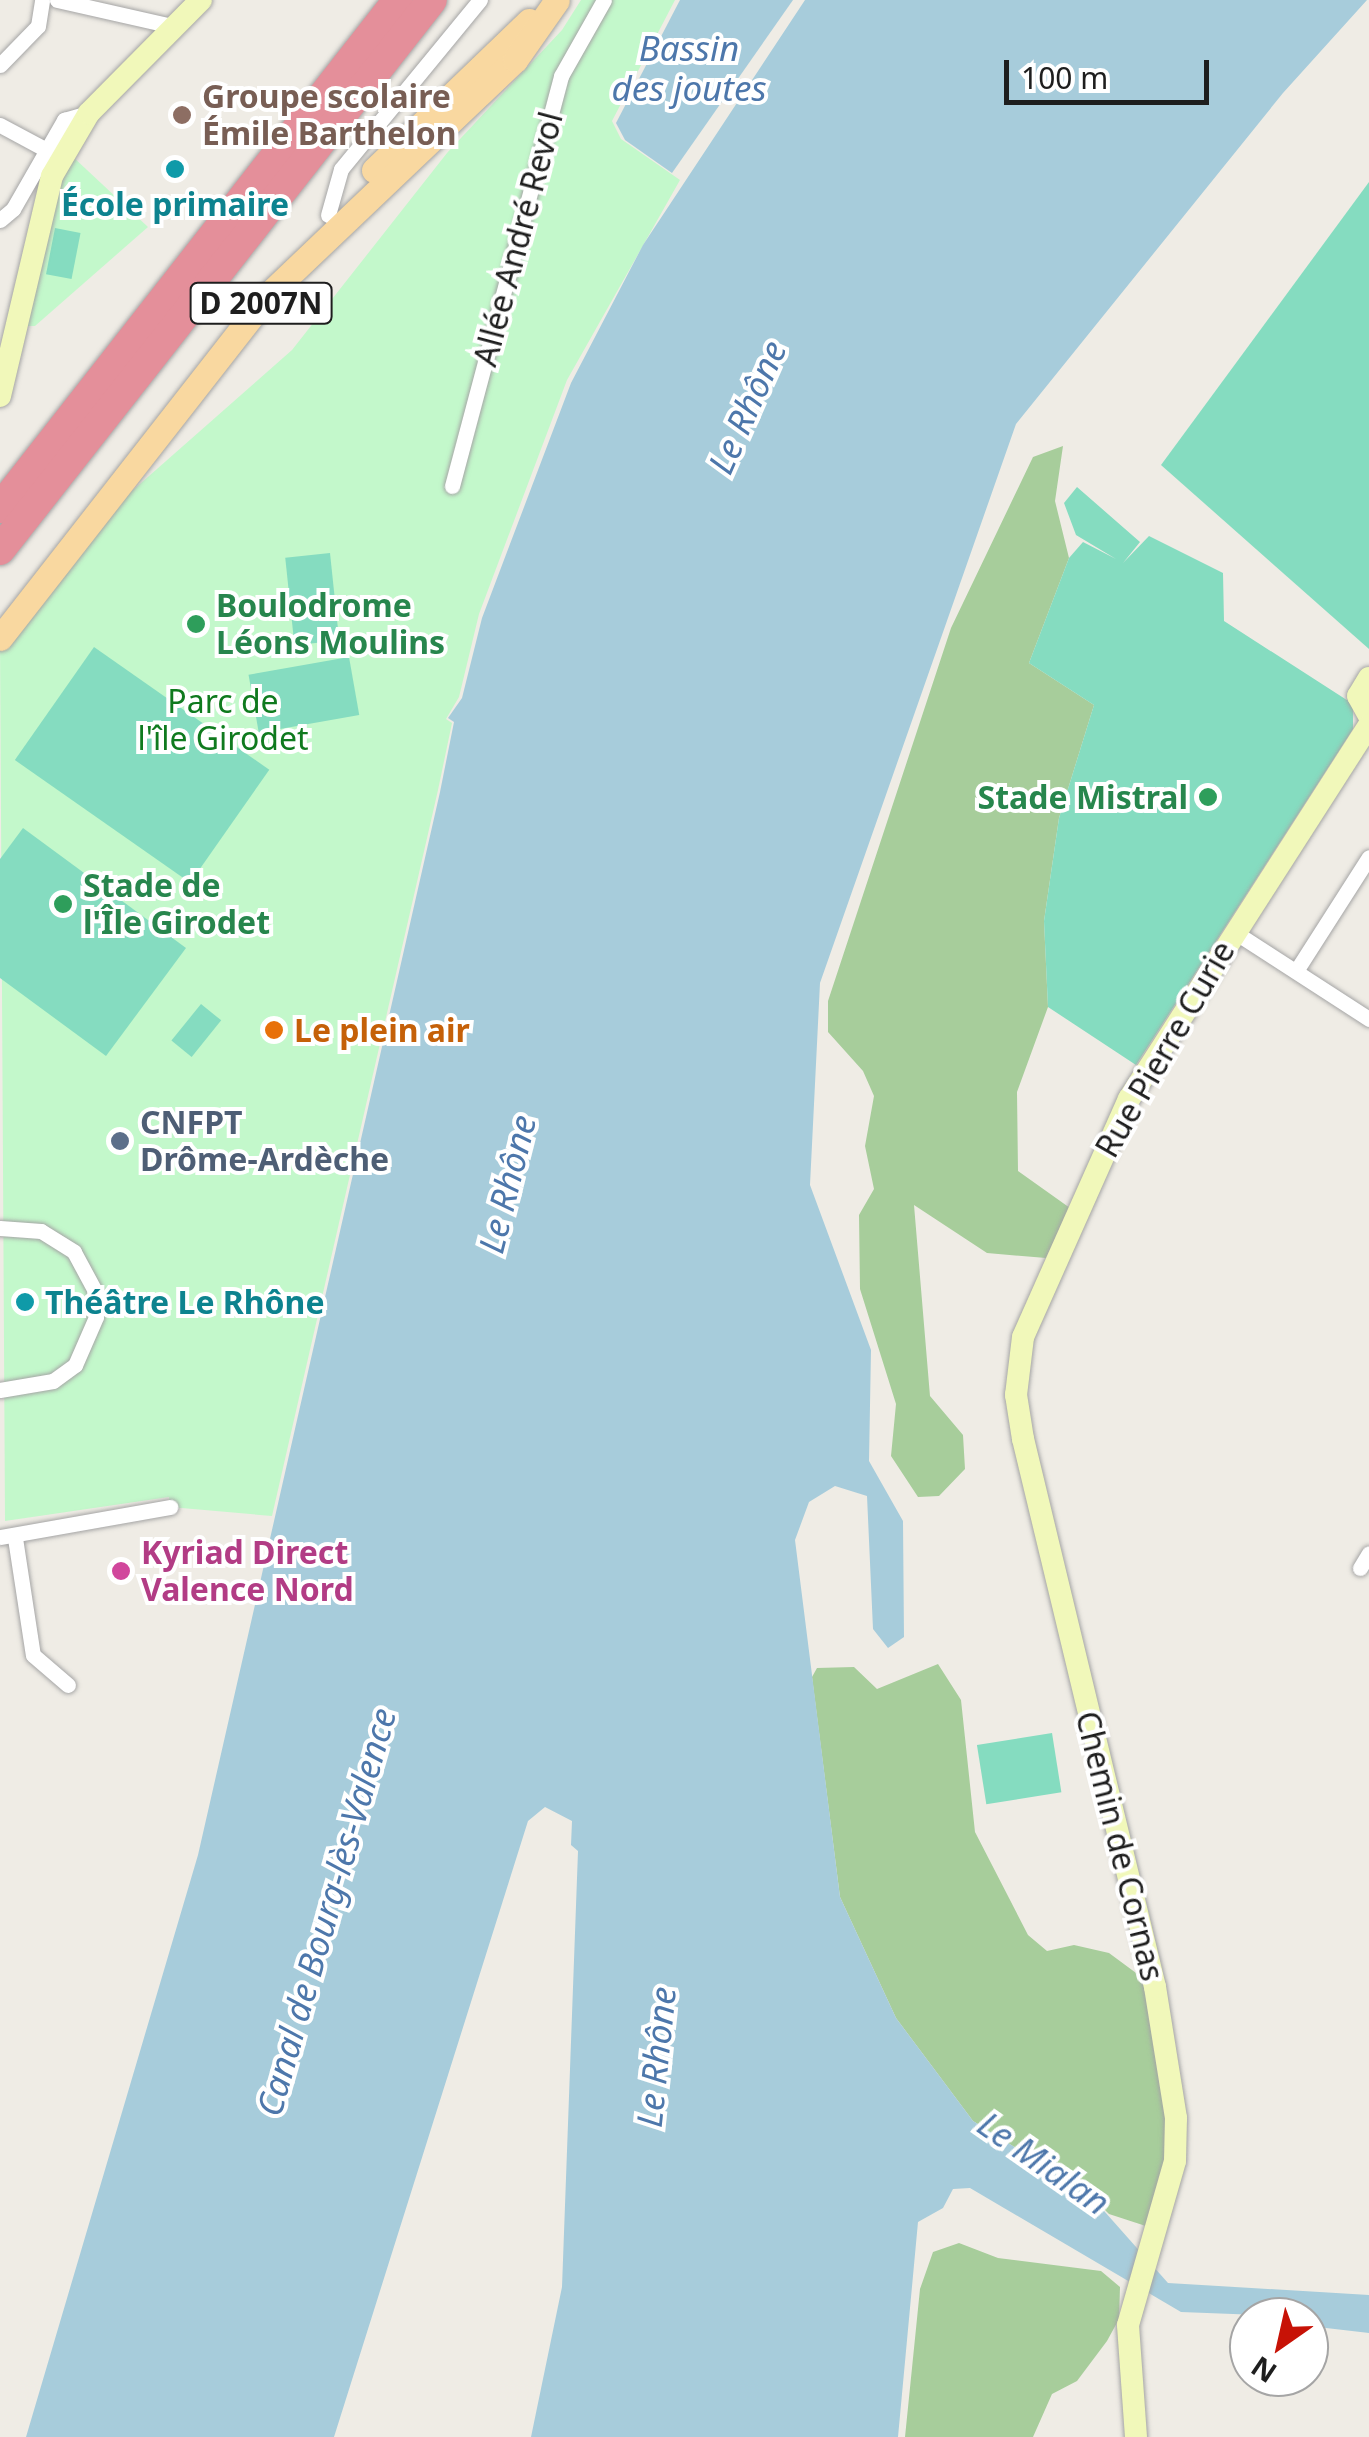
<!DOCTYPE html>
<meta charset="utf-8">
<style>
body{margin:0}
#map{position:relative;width:1369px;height:2437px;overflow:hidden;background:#efece5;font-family:"Noto Sans",sans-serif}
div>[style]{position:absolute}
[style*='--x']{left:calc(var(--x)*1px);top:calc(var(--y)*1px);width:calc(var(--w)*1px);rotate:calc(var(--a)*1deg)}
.forest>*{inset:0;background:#a7cd9b}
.park>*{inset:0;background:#c3f8cb}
.pitch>*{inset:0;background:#85dcc0;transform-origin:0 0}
.water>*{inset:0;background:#a7ccdb}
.roads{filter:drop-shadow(0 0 2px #a5a5a5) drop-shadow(0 0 2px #a5a5a5)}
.street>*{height:15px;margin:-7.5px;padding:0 7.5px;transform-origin:7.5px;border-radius:7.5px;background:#fff}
.secondary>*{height:22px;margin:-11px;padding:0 11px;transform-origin:11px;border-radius:11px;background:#f1f8ba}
.primary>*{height:25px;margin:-12.5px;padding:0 12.5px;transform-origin:12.5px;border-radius:12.5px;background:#f9d8a0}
.highway>*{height:30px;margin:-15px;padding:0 15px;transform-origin:15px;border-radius:15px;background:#e48f9a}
.dots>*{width:28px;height:28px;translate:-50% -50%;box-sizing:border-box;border:5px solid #fff;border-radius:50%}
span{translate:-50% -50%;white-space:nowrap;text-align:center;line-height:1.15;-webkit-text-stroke:8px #fff;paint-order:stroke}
.shield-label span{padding:2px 8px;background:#fff;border:2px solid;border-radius:8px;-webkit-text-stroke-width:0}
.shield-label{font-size:30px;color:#1e1e1e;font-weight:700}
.education-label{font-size:32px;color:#785e54;font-weight:700}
.left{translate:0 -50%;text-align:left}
.culture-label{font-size:32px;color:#0d838f;font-weight:700}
.street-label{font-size:32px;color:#1e1e1e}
.leisure-label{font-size:32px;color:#27864d;font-weight:700}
.right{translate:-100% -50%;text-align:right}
.park-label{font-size:32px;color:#0f7a1e}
.food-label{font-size:32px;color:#c56008;font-weight:700}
.service-label{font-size:32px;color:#4e5e75;font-weight:700}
.hotel-label{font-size:32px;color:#b23c85;font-weight:700}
.water-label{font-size:35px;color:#4d77ab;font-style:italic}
.north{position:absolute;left:1229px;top:2297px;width:100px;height:100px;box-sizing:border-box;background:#fff;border:2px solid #a5a5a5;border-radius:50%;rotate:214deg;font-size:28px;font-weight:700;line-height:40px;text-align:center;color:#1e1e1e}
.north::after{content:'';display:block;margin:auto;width:35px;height:45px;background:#c71206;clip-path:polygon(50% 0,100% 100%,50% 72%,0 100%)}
.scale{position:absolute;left:1004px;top:60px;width:205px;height:45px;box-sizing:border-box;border:5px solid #1e1e1e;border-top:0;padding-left:12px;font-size:30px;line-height:35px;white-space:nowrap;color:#1e1e1e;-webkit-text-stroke:8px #fff;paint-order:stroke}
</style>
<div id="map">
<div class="forest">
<i style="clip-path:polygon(1063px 446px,1055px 501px,1069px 558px,1029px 663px,1094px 705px,1059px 818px,1044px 921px,1048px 1007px,1017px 1092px,1018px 1171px,1070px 1208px,1046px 1258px,987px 1253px,914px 1205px,930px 1396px,963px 1435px,965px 1469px,939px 1496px,918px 1497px,891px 1456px,896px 1404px,860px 1289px,859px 1215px,874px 1189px,865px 1146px,874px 1096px,863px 1071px,828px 1032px,828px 1001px,951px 628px,1033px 457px)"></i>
<i style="clip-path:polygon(938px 1664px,961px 1700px,975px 1832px,1028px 1935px,1047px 1951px,1074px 1945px,1109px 1953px,1155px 1987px,1176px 2118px,1158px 2230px,1109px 2214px,1089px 2194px,973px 2121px,896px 2018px,840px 1897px,812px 1677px,817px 1668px,854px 1667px,877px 1689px)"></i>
<i style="clip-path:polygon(959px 2243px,998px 2258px,1101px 2271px,1120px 2287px,1119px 2319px,1107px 2341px,1077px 2381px,1052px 2394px,1033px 2437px,905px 2437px,920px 2289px,933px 2252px)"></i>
</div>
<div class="park">
<i style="clip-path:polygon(581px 0,675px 0,612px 121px,621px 139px,680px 180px,567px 380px,479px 614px,459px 697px,446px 719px,452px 723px,438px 790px,272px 1516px,170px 1507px,169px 1497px,5px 1521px,0 638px,65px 550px,292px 350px,447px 153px,562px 30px)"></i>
<i style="clip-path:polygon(72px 156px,148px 227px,35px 326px,21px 326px,41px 235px)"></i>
</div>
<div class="pitch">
<i style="clip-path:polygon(1369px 182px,1369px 649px,1161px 465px)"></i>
<i style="left:55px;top:228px;width:26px;height:47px;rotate:11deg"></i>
<i style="clip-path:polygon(1077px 487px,1140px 542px,1123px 563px,1149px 536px,1223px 573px,1224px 621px,1353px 704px,1353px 729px,1136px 1065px,1048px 1007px,1044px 921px,1059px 818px,1094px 705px,1029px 663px,1069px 558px,1083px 542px,1116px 559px,1076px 535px,1064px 503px)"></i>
<i style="left:330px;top:553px;width:88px;height:45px;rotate:84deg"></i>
<i style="left:94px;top:647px;width:214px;height:138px;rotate:35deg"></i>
<i style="left:349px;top:657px;width:59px;height:102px;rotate:80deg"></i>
<i style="clip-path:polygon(23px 828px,186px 948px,106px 1056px,0 978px,0 859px)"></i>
<i style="left:201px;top:1004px;width:26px;height:47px;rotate:39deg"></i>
<i style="left:1052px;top:1733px;width:60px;height:76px;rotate:81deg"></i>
</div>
<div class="water">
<i style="clip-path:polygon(680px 0,793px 0,672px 173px,625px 140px,616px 123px)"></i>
<i style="clip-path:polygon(805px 0,1367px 0,1283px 93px,1016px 424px,820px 983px,810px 1185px,871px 1350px,869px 1461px,903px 1521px,904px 1637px,888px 1648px,873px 1629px,867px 1496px,835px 1486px,809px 1502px,795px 1540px,840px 1897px,896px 2018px,973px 2121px,1089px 2194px,1168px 2283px,1369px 2295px,1369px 2333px,1309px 2326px,1309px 2317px,1181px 2312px,970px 2188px,953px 2189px,943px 2208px,918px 2222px,898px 2437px,531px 2437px,562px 2287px,578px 1851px,571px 1845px,572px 1821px,545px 1807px,528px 1821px,334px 2437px,26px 2437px,198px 1855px,440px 792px,454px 722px,448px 718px,462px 698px,482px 618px,571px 383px,643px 245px)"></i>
</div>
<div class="roads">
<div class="street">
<i style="--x:57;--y:0;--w:118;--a:12.7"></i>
<i style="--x:0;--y:65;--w:54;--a:-45.7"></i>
<i style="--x:38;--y:26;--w:26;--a:-81"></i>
<i style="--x:0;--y:125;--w:51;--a:28.1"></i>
<i style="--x:328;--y:215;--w:48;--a:-74.2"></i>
<i style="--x:341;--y:169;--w:219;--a:-50.6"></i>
<i style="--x:0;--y:220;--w:17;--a:-40"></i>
<i style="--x:13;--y:209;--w:103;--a:-60.2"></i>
<i style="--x:64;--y:120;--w:26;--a:-16"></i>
<i style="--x:452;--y:486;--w:424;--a:-75.1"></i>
<i style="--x:561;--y:76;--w:87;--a:-60.5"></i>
<i style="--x:1233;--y:931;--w:162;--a:32.9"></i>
<i style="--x:1296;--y:971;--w:135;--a:-57.4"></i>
<i style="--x:0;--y:1228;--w:41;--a:4.2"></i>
<i style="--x:41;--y:1231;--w:39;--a:32"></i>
<i style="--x:74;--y:1252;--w:44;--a:61.7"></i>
<i style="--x:95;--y:1291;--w:26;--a:88"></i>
<i style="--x:96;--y:1317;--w:52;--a:113.6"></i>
<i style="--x:75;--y:1365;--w:27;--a:144"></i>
<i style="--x:53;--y:1381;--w:54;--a:170.4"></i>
<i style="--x:0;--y:1537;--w:173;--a:-10"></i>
<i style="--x:15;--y:1538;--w:118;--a:81.3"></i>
<i style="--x:33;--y:1655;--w:46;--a:40.6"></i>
<i style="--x:1360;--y:1568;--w:17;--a:-59"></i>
</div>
<div class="secondary">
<i style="--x:0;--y:396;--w:226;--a:-76.7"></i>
<i style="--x:52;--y:176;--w:73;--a:-59.6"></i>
<i style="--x:89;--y:113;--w:159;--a:-45.3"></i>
<i style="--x:1369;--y:678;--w:21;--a:121"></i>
<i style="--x:1358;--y:696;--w:23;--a:61"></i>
<i style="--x:1136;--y:2437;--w:112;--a:-94.1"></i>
<i style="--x:1128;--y:2325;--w:171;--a:-74"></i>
<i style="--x:1175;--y:2161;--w:43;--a:-88.7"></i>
<i style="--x:1176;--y:2118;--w:133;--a:-99.1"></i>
<i style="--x:1155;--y:1987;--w:564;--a:-103.54"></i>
<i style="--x:1023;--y:1439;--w:45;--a:-99"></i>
<i style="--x:1016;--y:1395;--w:58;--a:-83.1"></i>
<i style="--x:1023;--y:1337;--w:261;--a:-66"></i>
<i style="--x:1129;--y:1099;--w:444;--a:-57.3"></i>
</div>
<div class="primary">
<i style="--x:374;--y:170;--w:215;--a:-43.9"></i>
<i style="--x:0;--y:638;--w:435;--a:-52"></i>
<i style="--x:268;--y:295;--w:341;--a:-43.6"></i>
<i style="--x:515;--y:60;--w:73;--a:-55"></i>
</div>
<div class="highway">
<i style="--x:0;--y:508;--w:645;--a:-51.92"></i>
<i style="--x:0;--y:550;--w:699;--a:-51.85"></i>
</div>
</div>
<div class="dots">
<i style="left:182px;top:115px;background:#8d6e63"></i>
<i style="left:175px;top:169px;background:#0f9aa8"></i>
<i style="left:196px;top:624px;background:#2e9e5b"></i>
<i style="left:1208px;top:797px;background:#2e9e5b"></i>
<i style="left:63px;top:904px;background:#2e9e5b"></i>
<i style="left:274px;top:1030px;background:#e8710a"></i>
<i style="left:120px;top:1141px;background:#5c6f8a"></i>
<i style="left:25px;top:1302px;background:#0f9aa8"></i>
<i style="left:121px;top:1571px;background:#d1479c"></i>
</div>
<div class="shield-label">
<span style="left:261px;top:303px">D 2007N</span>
</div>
<div class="education-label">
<span class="left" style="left:202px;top:115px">Groupe scolaire<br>Émile Barthelon</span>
</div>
<div class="culture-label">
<span style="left:175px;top:204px">École primaire</span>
<span class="left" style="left:45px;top:1302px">Théâtre Le Rhône</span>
</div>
<div class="street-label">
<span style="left:518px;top:239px;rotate:-75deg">Allée André Revol</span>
<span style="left:1165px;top:1049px;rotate:-60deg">Rue Pierre Curie</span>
<span style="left:1120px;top:1846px;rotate:76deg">Chemin de Cornas</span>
</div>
<div class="leisure-label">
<span class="left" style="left:216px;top:624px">Boulodrome<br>Léons Moulins</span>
<span class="right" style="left:1188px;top:797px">Stade Mistral</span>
<span class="left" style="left:83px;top:904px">Stade de<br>l'Île Girodet</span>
</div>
<div class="park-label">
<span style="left:223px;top:720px">Parc de<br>l'île Girodet</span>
</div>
<div class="food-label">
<span class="left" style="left:294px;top:1030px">Le plein air</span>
</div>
<div class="service-label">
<span class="left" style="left:140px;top:1141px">CNFPT<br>Drôme-Ardèche</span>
</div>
<div class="hotel-label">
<span class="left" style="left:141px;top:1571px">Kyriad Direct<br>Valence Nord</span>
</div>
<div class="water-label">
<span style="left:689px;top:68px">Bassin<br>des joutes</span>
<span style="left:747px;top:407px;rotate:-66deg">Le Rhône</span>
<span style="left:507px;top:1184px;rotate:-76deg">Le Rhône</span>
<span style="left:326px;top:1912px;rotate:-74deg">Canal de Bourg-lès-Valence</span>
<span style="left:656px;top:2057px;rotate:-84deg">Le Rhône</span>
<span style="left:1044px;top:2163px;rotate:35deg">Le Mialan</span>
</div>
<div class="north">N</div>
<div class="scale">100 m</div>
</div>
